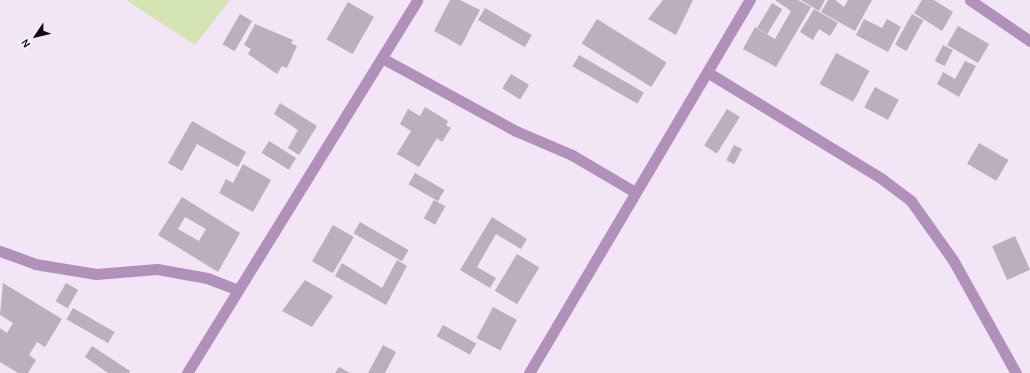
<!DOCTYPE html>
<style>
body{margin:0}
#map{position:relative;width:1030px;height:373px;overflow:hidden;background:#f2e5f6;font-family:Karla,sans-serif}
div>[style]{position:absolute}
[style*='--x']{left:calc(var(--x)*1px);top:calc(var(--y)*1px);width:calc(var(--w)*1px);rotate:calc(var(--a)*1deg)}
.green>*{inset:0;background:#d5e4b3}
.building>*{inset:0;background:#bbaebe;transform-origin:0 0}
.minor>*{height:11px;margin:-5.5px;padding:0 5.5px;transform-origin:5.5px;border-radius:5.5px;background:#b190ba}
span{translate:-50% -50%;white-space:nowrap;text-align:center;line-height:1.15;-webkit-text-stroke:4px #fff;paint-order:stroke}
.north{position:absolute;left:16px;top:16px;width:40px;height:40px;-webkit-text-stroke:3px #fff;paint-order:stroke;rotate:235deg;font-size:11px;font-weight:700;line-height:16px;text-align:center;color:#0e0a0f}
.north::after{content:'';display:block;margin:auto;width:14px;height:18px;background:#0e0a0f;clip-path:polygon(50% 0,100% 100%,50% 72%,0 100%)}
</style>
<div id="map">
<div class="green">
<i style="clip-path:polygon(126px 0,230px 0,195px 45px)"></i>
</div>
<div class="building">
<i style="clip-path:polygon(450px 0,460px 0,480px 10px,461px 46px,434px 31px)"></i>
<i style="clip-path:polygon(663px 0,693px 0,676px 35px,648px 19px)"></i>
<i style="clip-path:polygon(775px 0,798px 0,811px 7px,776px 67px,743px 49px,755px 27px,775px 39px,791px 11px)"></i>
<i style="clip-path:polygon(801px 0,825px 0,819px 11px)"></i>
<i style="clip-path:polygon(828px 0,835px 0,844px 7px,848px 0,872px 0,855px 31px,821px 12px)"></i>
<i style="clip-path:polygon(922px 0,934px 0,953px 12px,942px 31px,914px 13px)"></i>
<i style="left:348px;top:2px;width:30px;height:43px;rotate:30deg"></i>
<i style="left:772px;top:3px;width:12px;height:29px;rotate:31deg"></i>
<i style="left:485px;top:8px;width:54px;height:14px;rotate:30deg"></i>
<i style="clip-path:polygon(814px 9px,838px 23px,830px 36px,819px 29px,813px 40px,800px 32px)"></i>
<i style="left:240px;top:14px;width:14px;height:35px;rotate:30deg"></i>
<i style="left:912px;top:14px;width:13px;height:35px;rotate:29deg"></i>
<i style="left:597px;top:19px;width:82px;height:29px;rotate:32deg"></i>
<i style="clip-path:polygon(864px 19px,882px 28px,887px 19px,901px 27px,888px 52px,856px 35px)"></i>
<i style="clip-path:polygon(255px 24px,293px 40px,291px 43px,297px 46px,287px 68px,282px 66px,277px 74px,248px 54px,251px 49px,244px 45px)"></i>
<i style="left:958px;top:26px;width:36px;height:22px;rotate:30deg"></i>
<i style="left:943px;top:45px;width:11px;height:18px;rotate:27deg"></i>
<i style="left:836px;top:53px;width:38px;height:35px;rotate:28deg"></i>
<i style="left:579px;top:55px;width:75px;height:13px;rotate:30deg"></i>
<i style="clip-path:polygon(965px 61px,976px 66px,959px 97px,937px 84px,943px 72px,955px 79px)"></i>
<i style="left:511px;top:74px;width:21px;height:17px;rotate:31deg"></i>
<i style="left:875px;top:87px;width:27px;height:23px;rotate:28deg"></i>
<i style="clip-path:polygon(280px 103px,317px 126px,299px 155px,288px 148px,298px 130px,274px 114px)"></i>
<i style="clip-path:polygon(425px 107px,448px 121px,446px 125px,451px 128px,442px 142px,437px 138px,419px 167px,397px 154px,411px 131px,400px 124px,408px 109px,420px 116px)"></i>
<i style="left:727px;top:109px;width:15px;height:43px;rotate:32deg"></i>
<i style="clip-path:polygon(192px 121px,246px 152px,238px 167px,197px 144px,182px 171px,168px 163px)"></i>
<i style="left:269px;top:141px;width:32px;height:14px;rotate:32deg"></i>
<i style="left:979px;top:143px;width:34px;height:24px;rotate:30deg"></i>
<i style="left:734px;top:145px;width:9px;height:17px;rotate:27deg"></i>
<i style="clip-path:polygon(243px 164px,271px 180px,253px 212px,219px 193px,226px 179px,233px 183px)"></i>
<i style="left:415px;top:173px;width:34px;height:13px;rotate:30deg"></i>
<i style="clip-path:polygon(evenodd,182px 197px,240px 233px,218px 272px,158px 235px,182px 197px,185px 217px,206px 229px,199px 241px,178px 229px,185px 217px)"></i>
<i style="left:434px;top:200px;width:13px;height:21px;rotate:29deg"></i>
<i style="clip-path:polygon(492px 217px,527px 239px,521px 249px,496px 234px,477px 267px,496px 278px,490px 288px,460px 270px)"></i>
<i style="left:360px;top:222px;width:56px;height:13px;rotate:30deg"></i>
<i style="left:333px;top:225px;width:24px;height:42px;rotate:30deg"></i>
<i style="left:1015px;top:236px;width:37px;height:25px;rotate:66deg"></i>
<i style="left:517px;top:254px;width:26px;height:43px;rotate:31deg"></i>
<i style="clip-path:polygon(397px 260px,407px 266px,386px 305px,335px 276px,342px 263px,382px 288px)"></i>
<i style="clip-path:polygon(305px 280px,333px 296px,312px 327px,282px 311px)"></i>
<i style="clip-path:polygon(3px 283px,62px 319px,45px 347px,37px 342px,29px 355px,36px 360px,28px 373px,18px 373px,0 362px,0 328px,7px 333px,13px 323px,0 315px)"></i>
<i style="left:66px;top:283px;width:14px;height:21px;rotate:30deg"></i>
<i style="left:493px;top:307px;width:27px;height:35px;rotate:28deg"></i>
<i style="left:73px;top:308px;width:48px;height:13px;rotate:30deg"></i>
<i style="left:443px;top:325px;width:38px;height:13px;rotate:29deg"></i>
<i style="clip-path:polygon(383px 345px,396px 352px,385px 373px,368px 373px)"></i>
<i style="clip-path:polygon(92px 346px,130px 371px,129px 373px,108px 373px,85px 357px)"></i>
<i style="clip-path:polygon(339px 367px,350px 373px,335px 373px)"></i>
</div>
<div class="minor">
<i style="--x:970;--y:0;--w:73;--a:34.3"></i>
<i style="--x:382;--y:58;--w:153;--a:28.6"></i>
<i style="--x:516;--y:131;--w:61;--a:23.2"></i>
<i style="--x:572;--y:155;--w:73;--a:30.4"></i>
<i style="--x:707;--y:72;--w:205;--a:31.4"></i>
<i style="--x:882;--y:179;--w:36;--a:37"></i>
<i style="--x:911;--y:201;--w:72;--a:54.6"></i>
<i style="--x:953;--y:260;--w:129;--a:60.9"></i>
<i style="--x:0;--y:251;--w:37;--a:20"></i>
<i style="--x:35;--y:264;--w:62;--a:9.3"></i>
<i style="--x:96;--y:274;--w:61;--a:-4.7"></i>
<i style="--x:157;--y:269;--w:51;--a:10.2"></i>
<i style="--x:207;--y:278;--w:33;--a:21"></i>
<i style="--x:187;--y:373;--w:438;--a:-58.3"></i>
<i style="--x:529;--y:373;--w:434;--a:-59.4"></i>
</div>
<div class="north">N</div>
</div>
